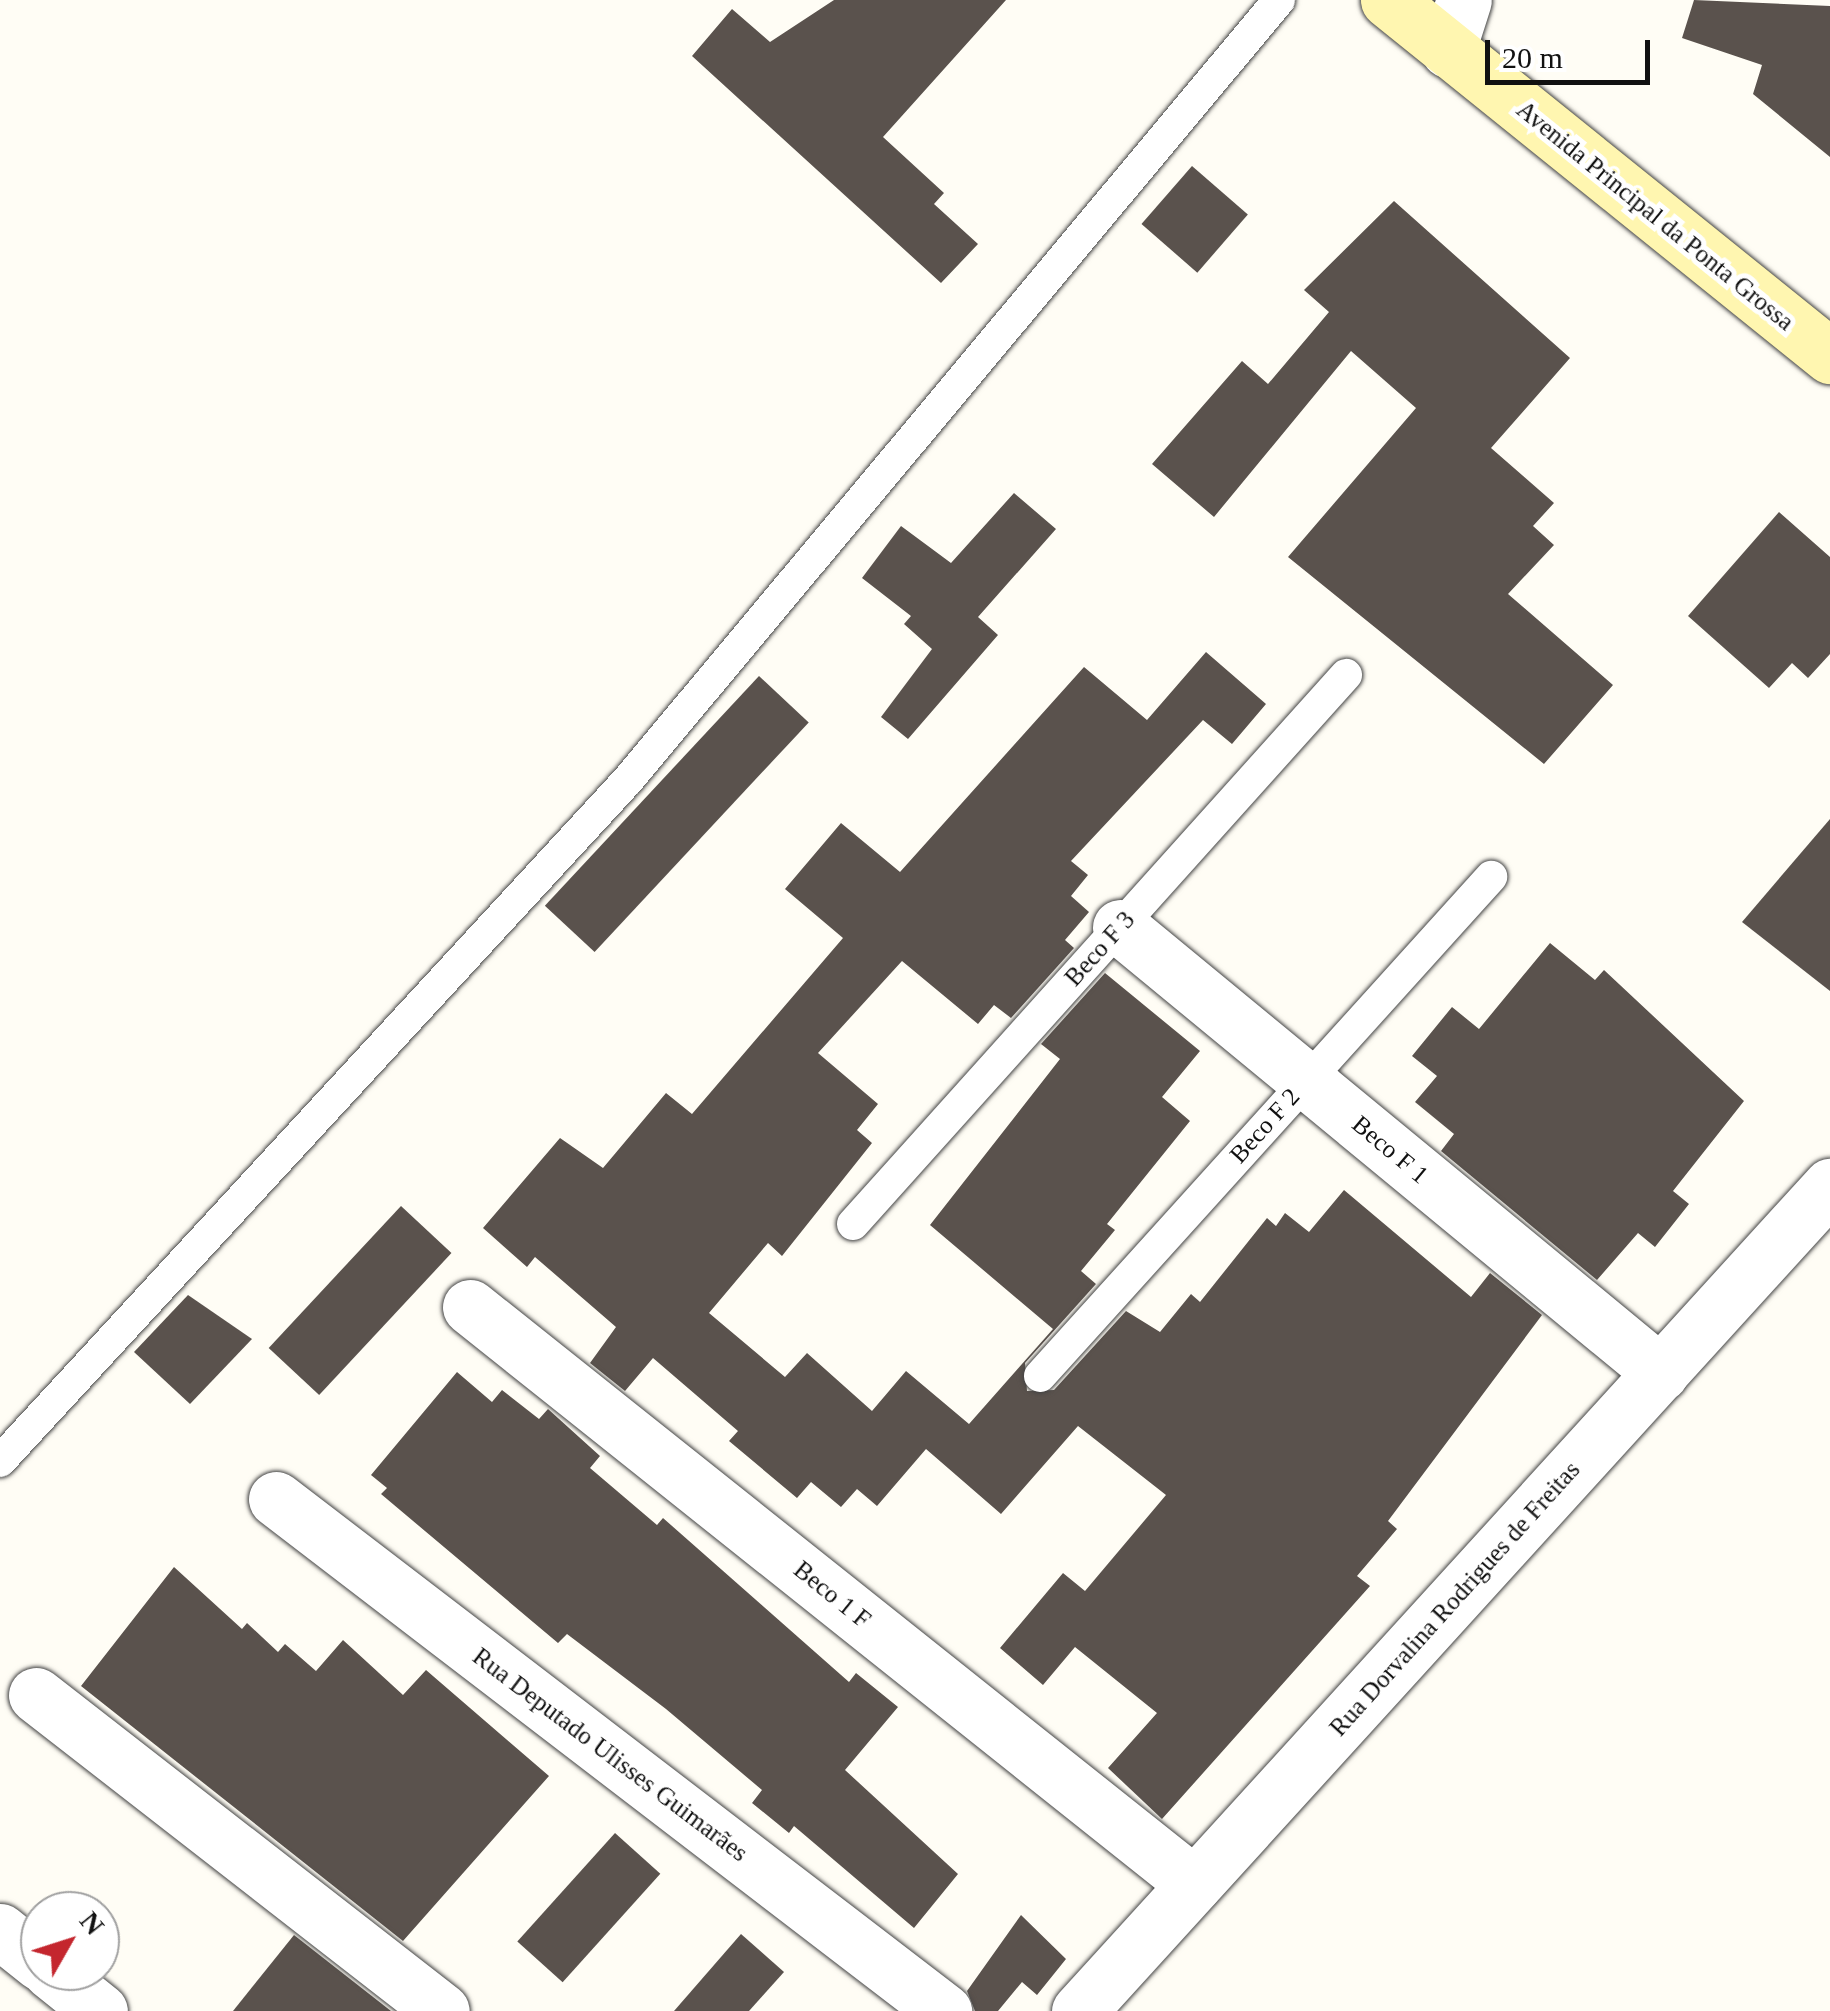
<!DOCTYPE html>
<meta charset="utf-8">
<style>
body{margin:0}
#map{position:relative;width:1830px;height:2011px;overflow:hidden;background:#fffdf5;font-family:"Times New Roman",serif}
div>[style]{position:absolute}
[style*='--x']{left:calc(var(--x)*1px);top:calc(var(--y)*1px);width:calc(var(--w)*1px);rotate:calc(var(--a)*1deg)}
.building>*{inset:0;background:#5a524d;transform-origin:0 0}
.roads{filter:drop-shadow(0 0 2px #444) drop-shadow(0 0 2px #444)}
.lane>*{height:32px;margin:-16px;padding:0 16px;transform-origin:16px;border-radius:16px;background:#fff}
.street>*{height:55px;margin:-27.5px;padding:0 27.5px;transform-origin:27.5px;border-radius:27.5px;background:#fff}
.secondary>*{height:55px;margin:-27.5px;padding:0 27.5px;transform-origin:27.5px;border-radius:27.5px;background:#fff6b0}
span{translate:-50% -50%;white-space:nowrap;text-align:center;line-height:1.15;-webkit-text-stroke:10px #fff;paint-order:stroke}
.street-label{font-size:25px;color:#111}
.north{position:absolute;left:20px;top:1891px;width:100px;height:100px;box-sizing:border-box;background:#fff;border:2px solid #a0a0a0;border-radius:50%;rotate:51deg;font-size:28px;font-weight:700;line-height:40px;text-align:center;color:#111}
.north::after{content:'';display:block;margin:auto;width:35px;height:45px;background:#c4262e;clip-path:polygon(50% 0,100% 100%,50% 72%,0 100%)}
.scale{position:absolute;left:1485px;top:40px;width:165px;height:45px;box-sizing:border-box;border:5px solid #111;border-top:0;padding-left:12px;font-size:30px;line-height:35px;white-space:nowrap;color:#111;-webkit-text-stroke:8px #fff;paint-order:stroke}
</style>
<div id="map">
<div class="building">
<i style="clip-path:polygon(834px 0,1006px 0,883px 137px,944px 193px,934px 204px,978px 244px,941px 283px,692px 56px,732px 9px,770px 42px)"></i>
<i style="clip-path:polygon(1694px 0,1830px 6px,1830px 157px,1753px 94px,1762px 65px,1682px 38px)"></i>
<i style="left:1192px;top:166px;width:74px;height:77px;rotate:41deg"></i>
<i style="clip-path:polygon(1394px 201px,1570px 358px,1491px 448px,1554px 503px,1533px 526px,1554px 545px,1508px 594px,1613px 685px,1544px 764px,1288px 557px,1416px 408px,1351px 351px,1214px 517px,1152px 464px,1242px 361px,1268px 384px,1329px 312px,1304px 290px)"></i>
<i style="clip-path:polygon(1014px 493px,1056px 529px,978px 617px,998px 635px,908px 739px,881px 717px,932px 649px,904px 624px,911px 616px,862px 578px,901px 526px,951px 563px)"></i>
<i style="clip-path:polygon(1779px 512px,1830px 557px,1830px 654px,1808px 678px,1792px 663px,1769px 688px,1688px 616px)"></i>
<i style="clip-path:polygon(1206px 652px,1266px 704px,1232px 744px,1203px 720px,1071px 861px,1088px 875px,1071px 896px,1089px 912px,1065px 940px,1074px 948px,1011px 1018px,994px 1005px,978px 1024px,902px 961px,818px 1053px,878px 1104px,857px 1130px,872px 1143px,782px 1256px,768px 1243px,709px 1313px,785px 1377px,807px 1353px,872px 1411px,906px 1371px,969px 1424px,1053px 1329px,930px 1225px,1060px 1059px,1041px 1044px,1105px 973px,1200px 1051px,1162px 1097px,1190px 1121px,1107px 1224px,1115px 1230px,1081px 1271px,1096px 1284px,1025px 1363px,1027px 1391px,1054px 1390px,1126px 1311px,1160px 1332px,1191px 1294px,1200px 1302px,1267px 1218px,1276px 1226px,1285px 1213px,1309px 1232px,1344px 1190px,1471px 1297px,1490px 1273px,1542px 1315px,1388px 1521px,1397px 1529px,1357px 1576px,1370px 1586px,1162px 1819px,1108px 1768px,1157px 1713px,1075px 1647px,1043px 1685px,1000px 1648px,1063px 1573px,1085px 1591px,1166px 1495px,1078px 1426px,1001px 1514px,926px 1449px,877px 1506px,857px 1489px,841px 1507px,811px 1482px,797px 1498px,729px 1441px,738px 1431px,653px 1358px,625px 1391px,590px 1363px,616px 1327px,535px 1257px,527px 1267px,483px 1228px,560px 1138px,603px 1168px,666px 1093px,692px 1114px,843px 938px,785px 889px,841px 823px,900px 872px,1084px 667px,1147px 720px)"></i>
<i style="left:759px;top:676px;width:68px;height:314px;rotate:43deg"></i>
<i style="clip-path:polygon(1830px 819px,1830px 991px,1742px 922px)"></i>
<i style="clip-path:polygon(1550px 943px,1595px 980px,1604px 970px,1744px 1101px,1673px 1191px,1689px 1204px,1655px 1247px,1638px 1233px,1597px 1280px,1441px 1151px,1454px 1134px,1415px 1102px,1437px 1076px,1412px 1056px,1452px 1007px,1479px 1029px)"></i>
<i style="left:401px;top:1206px;width:69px;height:194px;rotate:43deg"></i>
<i style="clip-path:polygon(188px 1295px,252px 1339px,190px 1404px,134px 1352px)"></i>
<i style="clip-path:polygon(457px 1372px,492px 1402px,502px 1390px,539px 1419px,548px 1409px,600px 1456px,590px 1468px,657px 1525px,663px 1518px,849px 1682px,856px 1673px,898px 1707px,845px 1770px,958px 1874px,914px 1928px,794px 1826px,789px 1833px,752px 1803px,762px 1790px,666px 1709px,567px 1634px,558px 1643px,381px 1494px,387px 1488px,371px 1475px)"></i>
<i style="clip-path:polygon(174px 1567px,242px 1629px,247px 1623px,278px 1652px,285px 1644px,316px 1671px,343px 1640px,403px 1695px,426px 1670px,549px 1776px,403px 1941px,81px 1686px)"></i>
<i style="left:615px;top:1833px;width:61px;height:146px;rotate:42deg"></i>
<i style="clip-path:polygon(1021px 1915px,1066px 1959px,1037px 1995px,1022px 1982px,998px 2011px,975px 2011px,967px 1991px)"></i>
<i style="clip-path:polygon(741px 1934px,784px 1972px,749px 2011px,674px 2011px)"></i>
<i style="clip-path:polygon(294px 1935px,391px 2011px,233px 2011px)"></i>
</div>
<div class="roads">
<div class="lane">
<i style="--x:853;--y:1224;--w:738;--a:-48.08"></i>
<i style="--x:1040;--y:1376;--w:673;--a:-47.89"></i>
<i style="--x:0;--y:1461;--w:926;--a:-47.32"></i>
<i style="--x:628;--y:780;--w:1016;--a:-50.15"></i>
</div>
<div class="street">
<i style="--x:1448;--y:50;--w:52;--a:-72.3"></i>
<i style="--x:1120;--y:927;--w:701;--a:39.5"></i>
<i style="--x:470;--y:1307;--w:926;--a:38.55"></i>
<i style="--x:276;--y:1499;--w:842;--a:37.47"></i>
<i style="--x:36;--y:1695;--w:514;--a:37.89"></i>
<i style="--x:0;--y:1931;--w:51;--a:38.7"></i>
<i style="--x:50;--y:1971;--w:64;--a:38.7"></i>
<i style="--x:1079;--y:2011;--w:1116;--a:-47.69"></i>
</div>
<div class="secondary">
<i style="--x:1388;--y:0;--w:568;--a:38.85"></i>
</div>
</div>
<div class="street-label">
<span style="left:1655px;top:216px;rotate:39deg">Avenida Principal da Ponta Grossa</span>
<span style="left:1100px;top:949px;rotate:-48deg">Beco F 3</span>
<span style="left:1265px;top:1126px;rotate:-48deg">Beco F 2</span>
<span style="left:1390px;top:1150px;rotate:40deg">Beco F 1</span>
<span style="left:832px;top:1595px;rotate:39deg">Beco 1 F</span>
<span style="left:1455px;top:1599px;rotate:-48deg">Rua Dorvalina Rodrigues de Freitas</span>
<span style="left:610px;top:1755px;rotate:37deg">Rua Deputado Ulisses Guimarães</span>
</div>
<div class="north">N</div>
<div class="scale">20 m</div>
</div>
